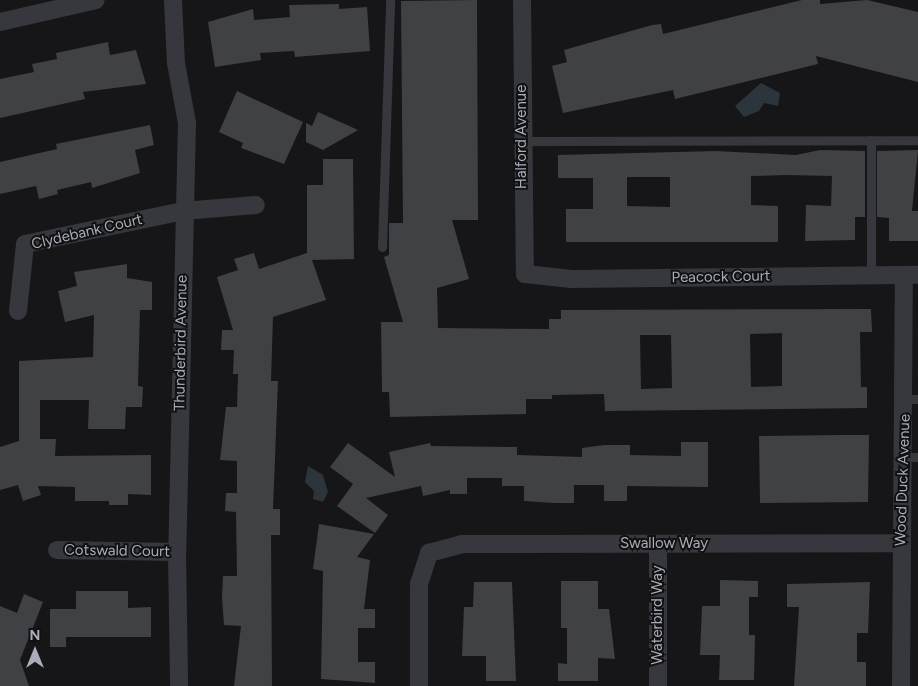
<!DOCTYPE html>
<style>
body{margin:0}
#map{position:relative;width:918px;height:686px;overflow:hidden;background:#161618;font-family:Figtree,sans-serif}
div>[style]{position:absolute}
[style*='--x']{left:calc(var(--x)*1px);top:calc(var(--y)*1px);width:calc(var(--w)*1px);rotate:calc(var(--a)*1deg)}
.water>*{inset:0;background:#2c353c}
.building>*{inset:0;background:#404145}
.lane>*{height:9px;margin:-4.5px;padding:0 4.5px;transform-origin:4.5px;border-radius:4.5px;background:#37383d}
.street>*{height:18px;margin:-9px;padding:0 9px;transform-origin:9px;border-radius:9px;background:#37383d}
span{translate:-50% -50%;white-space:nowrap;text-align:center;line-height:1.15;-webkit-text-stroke:4px #111113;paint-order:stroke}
.street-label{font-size:15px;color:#a8adb8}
.north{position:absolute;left:10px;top:626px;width:50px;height:50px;-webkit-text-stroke:4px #111113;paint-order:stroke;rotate:0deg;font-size:14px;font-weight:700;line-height:20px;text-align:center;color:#a8adb8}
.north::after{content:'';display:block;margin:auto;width:18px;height:22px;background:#a8adb8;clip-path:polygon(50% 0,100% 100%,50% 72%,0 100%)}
</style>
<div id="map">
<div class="water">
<i style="clip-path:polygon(761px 83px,780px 93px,778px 106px,764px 103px,759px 111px,744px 117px,735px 106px)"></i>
<i style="clip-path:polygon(308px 466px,323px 475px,328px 492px,323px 502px,313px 499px,314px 491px,305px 482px)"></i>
</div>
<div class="building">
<i style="clip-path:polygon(evenodd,477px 0,478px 220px,452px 220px,469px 279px,437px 288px,438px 328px,549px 329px,549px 319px,561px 319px,561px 310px,871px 309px,872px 332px,860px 332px,861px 387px,867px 387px,867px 408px,605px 411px,604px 394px,552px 395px,552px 399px,526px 399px,526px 414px,390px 417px,389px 392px,382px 392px,381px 322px,403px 322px,384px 257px,389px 255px,389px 223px,403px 223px,401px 1px,477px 0,782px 333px,782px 386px,751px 387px,750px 334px,782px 333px,477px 0,640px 335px,671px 335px,672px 388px,641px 389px,640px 335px)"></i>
<i style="clip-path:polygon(802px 0,820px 0,820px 4px,867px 0,918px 12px,918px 82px,816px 56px,818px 64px,675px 99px,673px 90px,563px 113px,552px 66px,567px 62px,564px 50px,652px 25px,661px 24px,663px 34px)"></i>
<i style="clip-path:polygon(339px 4px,339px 9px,367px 7px,370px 51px,295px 57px,294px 51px,260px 53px,261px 60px,215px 67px,208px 22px,253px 9px,254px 20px,290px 17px,289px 5px)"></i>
<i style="clip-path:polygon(108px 42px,110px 55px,136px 50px,146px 84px,83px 92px,85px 99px,0 118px,0 79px,34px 72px,32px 64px,57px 59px,56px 53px)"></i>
<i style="clip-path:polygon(237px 91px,303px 122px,284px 164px,241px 148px,243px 143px,219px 132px)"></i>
<i style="clip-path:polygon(318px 112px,358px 130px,323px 150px,306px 142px,306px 123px,312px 126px)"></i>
<i style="clip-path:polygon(150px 125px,154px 145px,135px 150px,140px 173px,92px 188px,91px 182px,57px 190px,58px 194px,39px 199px,36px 186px,0 194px,0 162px,57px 149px,56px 144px)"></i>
<i style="clip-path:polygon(evenodd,820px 150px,865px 151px,865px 217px,855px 217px,855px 240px,805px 241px,806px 205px,831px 206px,832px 176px,786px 175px,751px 176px,751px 205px,778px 206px,778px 242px,566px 242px,566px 209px,593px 209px,593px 178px,558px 178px,558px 155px,716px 151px,796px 155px,820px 150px,627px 177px,670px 177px,670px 207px,627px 206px,627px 177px)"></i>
<i style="clip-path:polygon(918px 150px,912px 211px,918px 211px,918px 241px,889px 241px,889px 218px,877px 217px,877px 151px)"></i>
<i style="clip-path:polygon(323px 159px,353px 159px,354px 259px,312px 260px,326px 300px,273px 317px,271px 381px,278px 381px,273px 509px,280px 509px,280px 535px,271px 535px,272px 686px,234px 686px,241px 626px,224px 625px,222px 598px,223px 576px,237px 576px,236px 512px,225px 511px,226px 493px,237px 493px,237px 461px,220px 460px,226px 407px,237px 407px,238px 374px,233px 374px,234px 350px,221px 350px,222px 330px,233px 330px,217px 277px,238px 270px,234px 259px,254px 253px,259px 269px,307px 253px,307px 185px,323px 185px)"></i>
<i style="clip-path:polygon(127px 264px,127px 278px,152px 282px,152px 310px,140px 310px,138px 386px,143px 387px,142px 407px,126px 407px,125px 429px,88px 429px,89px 400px,40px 400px,40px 439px,56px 439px,55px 456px,151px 455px,151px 495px,128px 494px,128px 505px,109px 505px,109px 501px,75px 501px,75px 487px,38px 486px,41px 495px,23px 501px,18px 485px,0 490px,0 447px,19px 441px,19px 361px,93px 357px,94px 315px,65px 322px,58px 291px,77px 286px,74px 272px)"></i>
<i style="clip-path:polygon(842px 435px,869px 435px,868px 502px,760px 503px,759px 436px)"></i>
<i style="clip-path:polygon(681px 442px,708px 442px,708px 487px,627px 486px,627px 501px,604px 501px,604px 485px,574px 485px,574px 503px,554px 503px,524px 501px,524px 486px,502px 486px,502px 478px,467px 478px,467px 494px,450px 494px,450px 490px,423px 496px,421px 486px,366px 498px,388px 515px,375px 533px,337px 506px,353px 484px,330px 467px,348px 443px,395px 477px,389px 452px,430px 443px,431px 446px,517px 447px,517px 455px,582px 457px,582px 448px,604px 445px,630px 445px,630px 455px,681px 456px)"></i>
<i style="clip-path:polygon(319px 524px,374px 534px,357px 557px,370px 560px,364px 609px,375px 609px,375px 628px,358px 628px,358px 662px,375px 662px,375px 683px,321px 679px,323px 571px,313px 569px)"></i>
<i style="clip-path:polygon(720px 580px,758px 581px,758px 597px,749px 597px,749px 635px,755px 635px,754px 680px,719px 680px,720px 655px,700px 655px,702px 606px,720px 606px)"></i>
<i style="clip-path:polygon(561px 581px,598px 581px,598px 609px,609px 609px,615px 659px,598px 658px,598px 681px,558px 681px,558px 663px,567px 664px,567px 628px,561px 628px)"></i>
<i style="clip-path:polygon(474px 582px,512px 582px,516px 681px,486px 681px,486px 656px,462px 656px,464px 607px,473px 607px)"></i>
<i style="clip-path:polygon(870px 582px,868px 633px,857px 633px,857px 662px,866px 662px,866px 686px,794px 686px,799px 607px,787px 607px,787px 584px)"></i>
<i style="clip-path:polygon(76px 591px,128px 591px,128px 608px,151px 607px,151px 637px,66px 637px,66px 647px,50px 647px,50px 609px,76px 609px)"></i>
<i style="clip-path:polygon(24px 594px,43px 602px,20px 660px,29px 686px,0 686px,0 606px,17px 613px)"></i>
</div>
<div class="lane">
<i style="--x:523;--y:141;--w:395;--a:-0.1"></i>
<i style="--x:382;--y:247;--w:247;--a:-88.1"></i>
<i style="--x:871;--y:275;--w:135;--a:-90"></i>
<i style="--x:905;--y:399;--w:13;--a:0"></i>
<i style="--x:903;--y:457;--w:15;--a:0"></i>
</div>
<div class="street">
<i style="--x:173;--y:0;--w:63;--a:87.3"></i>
<i style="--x:176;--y:63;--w:61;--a:79.6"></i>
<i style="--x:187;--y:123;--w:429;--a:91.3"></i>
<i style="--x:177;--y:552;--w:134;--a:89.1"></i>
<i style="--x:522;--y:0;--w:274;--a:89.4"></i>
<i style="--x:525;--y:274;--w:47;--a:6.1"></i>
<i style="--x:572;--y:279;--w:346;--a:-0.7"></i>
<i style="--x:0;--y:22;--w:98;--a:-12.9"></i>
<i style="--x:18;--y:311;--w:67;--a:-84"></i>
<i style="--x:25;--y:244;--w:161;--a:-11.8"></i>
<i style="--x:183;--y:211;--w:73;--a:-4.7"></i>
<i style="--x:57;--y:550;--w:120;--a:1"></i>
<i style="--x:419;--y:686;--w:102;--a:-90"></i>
<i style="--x:419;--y:584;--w:33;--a:-72"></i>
<i style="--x:429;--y:553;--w:34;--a:-15"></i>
<i style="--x:462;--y:544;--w:438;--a:-0.1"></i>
<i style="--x:658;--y:686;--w:142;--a:-90"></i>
<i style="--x:901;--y:686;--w:411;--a:-89.6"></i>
</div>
<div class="street-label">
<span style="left:522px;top:137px;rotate:-90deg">Halford Avenue</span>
<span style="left:87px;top:232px;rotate:-13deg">Clydebank Court</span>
<span style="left:721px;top:277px;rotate:-1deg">Peacock Court</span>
<span style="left:181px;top:343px;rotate:-89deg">Thunderbird Avenue</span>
<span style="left:903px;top:480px;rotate:-88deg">Wood Duck Avenue</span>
<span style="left:664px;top:544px">Swallow Way</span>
<span style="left:117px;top:551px;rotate:1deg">Cotswald Court</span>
<span style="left:658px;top:615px;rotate:-90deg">Waterbird Way</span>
</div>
<div class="north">N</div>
</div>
